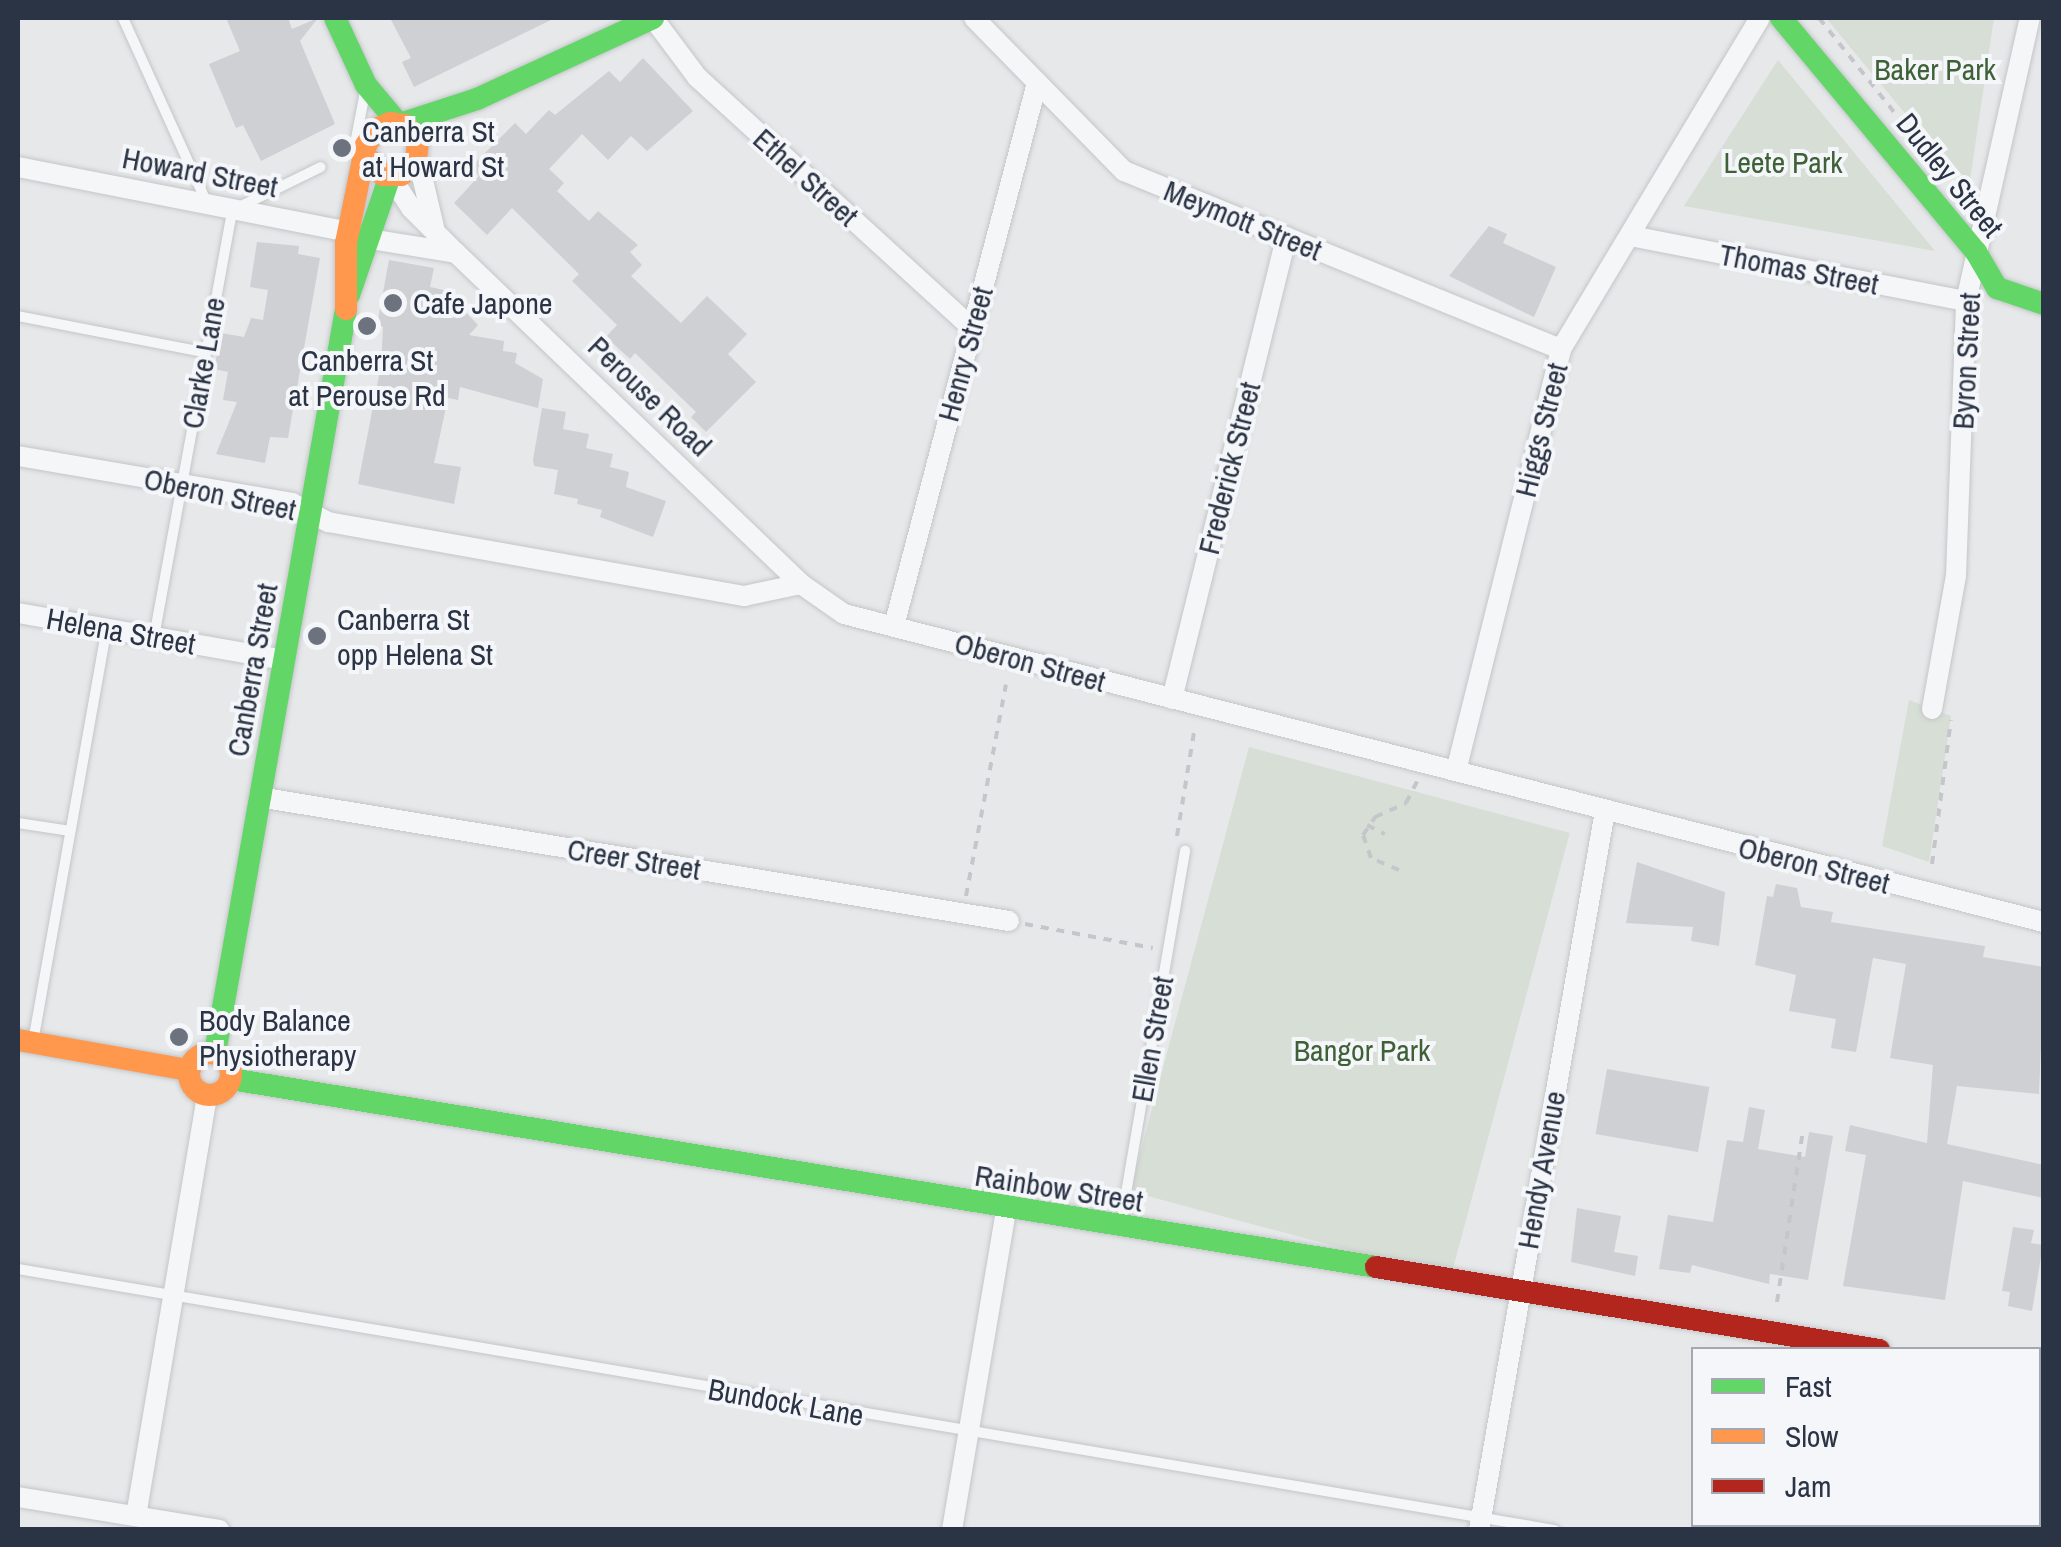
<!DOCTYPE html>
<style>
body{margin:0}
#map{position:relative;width:2061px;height:1547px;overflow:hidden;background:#e6e8ea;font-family:"Archivo Narrow",sans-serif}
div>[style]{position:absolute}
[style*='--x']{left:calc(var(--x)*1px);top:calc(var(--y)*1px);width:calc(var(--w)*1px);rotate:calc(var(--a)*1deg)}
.green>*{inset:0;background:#d6ded6;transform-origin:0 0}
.building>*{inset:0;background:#ced0d3;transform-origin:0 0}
.path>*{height:4px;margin-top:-2px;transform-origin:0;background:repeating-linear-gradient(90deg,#c5c6ca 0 8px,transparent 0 16px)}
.roads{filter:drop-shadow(0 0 2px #c4c6c8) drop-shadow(0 0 2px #c4c6c8)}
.lane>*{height:10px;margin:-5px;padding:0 5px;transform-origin:5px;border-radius:5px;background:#f5f6f7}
.street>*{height:20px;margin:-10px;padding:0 10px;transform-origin:10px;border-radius:10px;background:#f5f6f7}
.fast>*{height:22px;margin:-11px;padding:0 11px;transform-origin:11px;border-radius:11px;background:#63d668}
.slow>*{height:22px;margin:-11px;padding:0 11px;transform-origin:11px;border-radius:11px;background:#ff974d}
.slow>.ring{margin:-11px;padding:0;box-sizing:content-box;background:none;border:22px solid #ff974d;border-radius:50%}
.jam>*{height:22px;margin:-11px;padding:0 11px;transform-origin:11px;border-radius:11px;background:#b3261e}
.dots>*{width:28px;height:28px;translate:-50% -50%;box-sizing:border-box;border:5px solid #f4f6f9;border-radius:50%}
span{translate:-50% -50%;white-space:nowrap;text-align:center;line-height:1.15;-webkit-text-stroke:8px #f4f6f9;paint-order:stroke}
.park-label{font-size:30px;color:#3f6138}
.poi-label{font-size:30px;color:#2b3445}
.left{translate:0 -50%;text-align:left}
.street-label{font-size:30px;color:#2b3445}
.frame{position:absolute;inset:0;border:20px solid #2b3445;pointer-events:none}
.legend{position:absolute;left:1691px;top:1347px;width:350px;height:180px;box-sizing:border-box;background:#f4f6f9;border:2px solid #a4a8b1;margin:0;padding:12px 18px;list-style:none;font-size:30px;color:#2b3445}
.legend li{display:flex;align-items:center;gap:20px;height:50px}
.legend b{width:50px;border:2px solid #a4a8b1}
</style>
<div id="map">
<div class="green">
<i style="clip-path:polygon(1826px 18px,1994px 18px,1970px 180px,1962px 182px)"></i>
<i style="clip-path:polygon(1778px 60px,1935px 251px,1684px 206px)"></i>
<i style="clip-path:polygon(1909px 700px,1951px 716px,1929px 862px,1882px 846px)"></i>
<i style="left:1249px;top:747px;width:332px;height:460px;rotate:15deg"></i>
</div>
<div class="building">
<i style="clip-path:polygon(226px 18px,288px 18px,292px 29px,318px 18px,300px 41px,335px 124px,261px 161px,243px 125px,236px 128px,209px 64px,240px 51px)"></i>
<i style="clip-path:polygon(390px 18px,555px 18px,414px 87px,402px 62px,411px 58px)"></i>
<i style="clip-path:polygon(643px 58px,693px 111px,647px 151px,631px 136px,608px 160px,582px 134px,549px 169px,564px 183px,557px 191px,589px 221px,598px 211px,638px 245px,630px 252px,642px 265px,631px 276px,681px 323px,707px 296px,747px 334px,728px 354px,756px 382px,706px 432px,691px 417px,696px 412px,635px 353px,630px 359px,606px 337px,617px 325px,572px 281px,579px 274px,512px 208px,487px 235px,454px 203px,479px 176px,471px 167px,515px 123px,526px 134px,549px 110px,555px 115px,609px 71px,620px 82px)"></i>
<i style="clip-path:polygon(1489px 226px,1507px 234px,1503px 243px,1556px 267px,1534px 317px,1449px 276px)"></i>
<i style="clip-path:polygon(257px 242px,299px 246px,298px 254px,320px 258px,288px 438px,270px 437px,265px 463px,216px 454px,237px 402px,223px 400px,228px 372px,214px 369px,221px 333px,244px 337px,251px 318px,263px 320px,268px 290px,250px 287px)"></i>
<i style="clip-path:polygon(389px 260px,434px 268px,430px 287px,444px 290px,478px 325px,469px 335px,504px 341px,503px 351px,517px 353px,515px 363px,543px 379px,538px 408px,460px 387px,458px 400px,448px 398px,434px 463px,461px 467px,454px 504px,358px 484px,381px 365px,383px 327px,377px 325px)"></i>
<i style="clip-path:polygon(542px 408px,566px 412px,563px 429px,589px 434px,586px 448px,613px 454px,610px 467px,629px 472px,626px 487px,666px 501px,653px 537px,600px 517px,602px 510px,577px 504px,578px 499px,554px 494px,558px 470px,534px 466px,533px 460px)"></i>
<i style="clip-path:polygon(1637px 862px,1725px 892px,1719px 946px,1691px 941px,1693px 927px,1626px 923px)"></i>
<i style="clip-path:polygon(1776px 884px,1797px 888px,1801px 907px,1833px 912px,1831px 922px,1985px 946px,1983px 957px,2044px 967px,2039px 1094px,1957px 1086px,1947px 1144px,2044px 1165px,2044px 1198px,1963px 1181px,1945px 1300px,1843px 1286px,1866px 1155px,1845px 1151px,1850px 1125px,1927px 1143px,1933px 1065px,1890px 1058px,1906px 964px,1873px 958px,1856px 1052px,1831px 1048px,1836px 1019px,1789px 1011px,1796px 975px,1755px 965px,1767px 896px,1773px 897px)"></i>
<i style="left:1607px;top:1069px;width:104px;height:66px;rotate:10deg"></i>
<i style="clip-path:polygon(1749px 1107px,1765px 1110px,1758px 1149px,1805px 1157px,1809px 1132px,1833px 1136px,1808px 1280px,1770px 1274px,1769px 1284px,1692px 1265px,1690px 1273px,1659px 1269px,1668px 1215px,1713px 1222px,1727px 1140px,1743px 1142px)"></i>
<i style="clip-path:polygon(1577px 1208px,1621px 1216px,1614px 1252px,1638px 1256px,1635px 1276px,1571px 1262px)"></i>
<i style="clip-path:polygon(2013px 1227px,2034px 1230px,2031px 1243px,2043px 1245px,2032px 1311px,2008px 1306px,2010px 1292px,2002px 1291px)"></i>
</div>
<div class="path">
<i style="--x:1819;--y:18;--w:165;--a:51.4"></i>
<i style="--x:1367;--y:825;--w:20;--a:27"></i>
<i style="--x:1177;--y:836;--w:105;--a:-80.7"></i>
<i style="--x:1932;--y:864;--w:145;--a:-82.5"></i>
<i style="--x:1399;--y:870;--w:30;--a:-157"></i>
<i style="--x:1371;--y:858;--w:24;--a:-109"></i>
<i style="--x:1363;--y:835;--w:22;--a:-56"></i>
<i style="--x:1375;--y:817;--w:34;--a:-24"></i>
<i style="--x:1406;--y:803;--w:25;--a:-63"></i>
<i style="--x:966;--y:896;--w:215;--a:-79.3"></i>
<i style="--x:1025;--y:924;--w:130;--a:10.6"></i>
<i style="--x:1777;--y:1302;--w:174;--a:-81.4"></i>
</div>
<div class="roads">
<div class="lane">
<i style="--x:123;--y:18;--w:203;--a:65.6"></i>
<i style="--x:355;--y:144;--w:53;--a:-79.1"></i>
<i style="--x:237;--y:208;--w:93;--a:-26"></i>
<i style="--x:18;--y:316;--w:188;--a:11"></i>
<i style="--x:154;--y:637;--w:434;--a:-79.6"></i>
<i style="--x:18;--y:823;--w:53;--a:8.7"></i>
<i style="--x:33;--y:1042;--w:421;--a:-79.9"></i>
<i style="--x:1121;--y:1222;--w:377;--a:-80.2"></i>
<i style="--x:18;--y:1269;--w:1559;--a:9.64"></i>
</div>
<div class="street">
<i style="--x:653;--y:18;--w:74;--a:53.3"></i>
<i style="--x:697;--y:77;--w:371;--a:42.4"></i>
<i style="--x:974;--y:18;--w:214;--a:45.6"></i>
<i style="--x:1124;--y:171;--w:472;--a:22.2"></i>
<i style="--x:418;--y:159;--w:70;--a:76.8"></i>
<i style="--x:18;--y:167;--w:337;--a:11.1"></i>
<i style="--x:391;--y:177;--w:37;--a:57"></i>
<i style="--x:411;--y:208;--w:64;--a:45"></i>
<i style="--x:456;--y:253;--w:478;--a:43.8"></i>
<i style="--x:801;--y:584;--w:52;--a:34.9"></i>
<i style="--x:844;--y:614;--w:1239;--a:14.4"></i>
<i style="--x:1631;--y:236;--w:341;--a:11"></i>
<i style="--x:370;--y:239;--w:87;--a:9.2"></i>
<i style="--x:18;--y:456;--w:278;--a:9.7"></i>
<i style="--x:292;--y:503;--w:41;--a:27.8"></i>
<i style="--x:328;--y:522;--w:423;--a:10.1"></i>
<i style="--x:744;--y:596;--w:58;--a:-11.9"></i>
<i style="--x:18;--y:613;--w:270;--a:10"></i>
<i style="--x:894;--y:626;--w:562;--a:-75.25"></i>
<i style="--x:1172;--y:699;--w:476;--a:-76.1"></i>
<i style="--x:1932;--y:709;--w:135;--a:-79.8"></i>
<i style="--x:1956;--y:576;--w:275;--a:-87.9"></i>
<i style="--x:1966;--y:301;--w:290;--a:-77.3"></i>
<i style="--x:1456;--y:771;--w:435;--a:-76"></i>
<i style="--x:1561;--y:349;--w:386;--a:-59"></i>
<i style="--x:259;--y:797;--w:760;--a:9.39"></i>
<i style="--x:18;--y:1497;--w:204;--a:9.3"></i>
<i style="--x:136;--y:1516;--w:427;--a:-80.4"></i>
<i style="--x:952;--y:1530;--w:325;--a:-80.4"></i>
<i style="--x:1479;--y:1530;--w:730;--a:-80.06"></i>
</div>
<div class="fast">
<i style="--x:335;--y:18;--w:74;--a:65.2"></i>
<i style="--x:366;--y:85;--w:50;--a:49.9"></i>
<i style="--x:1781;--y:18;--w:305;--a:50.2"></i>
<i style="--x:1976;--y:252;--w:42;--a:59.7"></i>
<i style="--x:1997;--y:288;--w:50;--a:18.8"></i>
<i style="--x:400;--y:124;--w:81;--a:-18"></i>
<i style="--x:477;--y:99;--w:194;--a:-24.7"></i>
<i style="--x:349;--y:295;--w:126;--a:-71"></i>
<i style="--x:215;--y:1053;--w:755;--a:-80.01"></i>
<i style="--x:231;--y:1079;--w:1160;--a:9.32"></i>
<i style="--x:2038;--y:1375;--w:6;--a:9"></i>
</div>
<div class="slow">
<i style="--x:346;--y:309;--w:66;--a:-90"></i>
<i style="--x:346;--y:243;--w:100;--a:-78.5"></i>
<i style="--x:366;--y:145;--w:19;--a:-58"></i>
<i style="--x:376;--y:129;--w:15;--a:-23"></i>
<i style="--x:390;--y:123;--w:15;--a:8"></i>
<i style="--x:405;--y:125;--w:19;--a:47"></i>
<i style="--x:418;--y:139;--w:24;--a:95"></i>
<i style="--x:416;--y:163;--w:19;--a:141"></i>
<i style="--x:401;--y:175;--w:18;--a:180"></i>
<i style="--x:383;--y:175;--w:24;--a:-132"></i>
<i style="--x:18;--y:1040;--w:174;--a:10"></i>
<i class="ring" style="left:189px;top:1053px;width:20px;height:20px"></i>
</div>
<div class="jam">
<i style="--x:1376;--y:1267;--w:510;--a:9.37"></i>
</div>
</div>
<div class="dots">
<i style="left:342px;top:148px;background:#6c737f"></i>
<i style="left:393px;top:303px;background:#6c737f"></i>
<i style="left:367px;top:326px;background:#6c737f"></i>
<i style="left:317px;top:636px;background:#6c737f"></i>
<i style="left:179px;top:1037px;background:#6c737f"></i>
</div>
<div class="park-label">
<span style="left:1935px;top:69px">Baker Park</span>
<span style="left:1783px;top:162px">Leete Park</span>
<span style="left:1362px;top:1050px">Bangor Park</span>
</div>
<div class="poi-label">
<span class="left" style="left:362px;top:148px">Canberra St<br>at Howard St</span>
<span class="left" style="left:413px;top:303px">Cafe Japone</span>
<span style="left:367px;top:377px">Canberra St<br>at Perouse Rd</span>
<span class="left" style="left:337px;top:636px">Canberra St<br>opp Helena St</span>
<span class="left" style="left:199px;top:1037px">Body Balance<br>Physiotherapy</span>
</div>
<div class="street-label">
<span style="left:200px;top:172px;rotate:11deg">Howard Street</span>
<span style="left:1950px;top:175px;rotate:51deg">Dudley Street</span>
<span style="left:806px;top:177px;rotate:42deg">Ethel Street</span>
<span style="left:1243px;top:220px;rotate:22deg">Meymott Street</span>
<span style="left:1799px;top:269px;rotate:11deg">Thomas Street</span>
<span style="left:965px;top:354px;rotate:-75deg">Henry Street</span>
<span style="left:1966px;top:361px;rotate:-87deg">Byron Street</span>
<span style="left:203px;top:363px;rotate:-80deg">Clarke Lane</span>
<span style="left:650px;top:396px;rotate:44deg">Perouse Road</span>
<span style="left:1541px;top:430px;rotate:-76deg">Higgs Street</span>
<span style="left:1229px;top:468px;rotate:-76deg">Frederick Street</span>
<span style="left:220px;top:494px;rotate:12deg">Oberon Street</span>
<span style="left:121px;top:631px;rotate:10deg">Helena Street</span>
<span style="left:1030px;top:662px;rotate:15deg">Oberon Street</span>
<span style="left:252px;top:670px;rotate:-80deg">Canberra Street</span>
<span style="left:634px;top:859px;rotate:9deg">Creer Street</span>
<span style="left:1814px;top:865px;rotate:14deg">Oberon Street</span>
<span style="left:1152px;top:1039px;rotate:-80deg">Ellen Street</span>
<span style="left:1541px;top:1170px;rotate:-80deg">Hendy Avenue</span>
<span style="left:1059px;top:1188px;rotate:9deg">Rainbow Street</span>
<span style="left:786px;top:1402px;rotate:10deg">Bundock Lane</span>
</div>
<div class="frame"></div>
<ul class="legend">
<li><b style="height:12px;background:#63d668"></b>Fast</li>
<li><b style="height:12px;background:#ff974d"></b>Slow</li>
<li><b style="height:12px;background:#b3261e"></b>Jam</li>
</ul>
</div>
